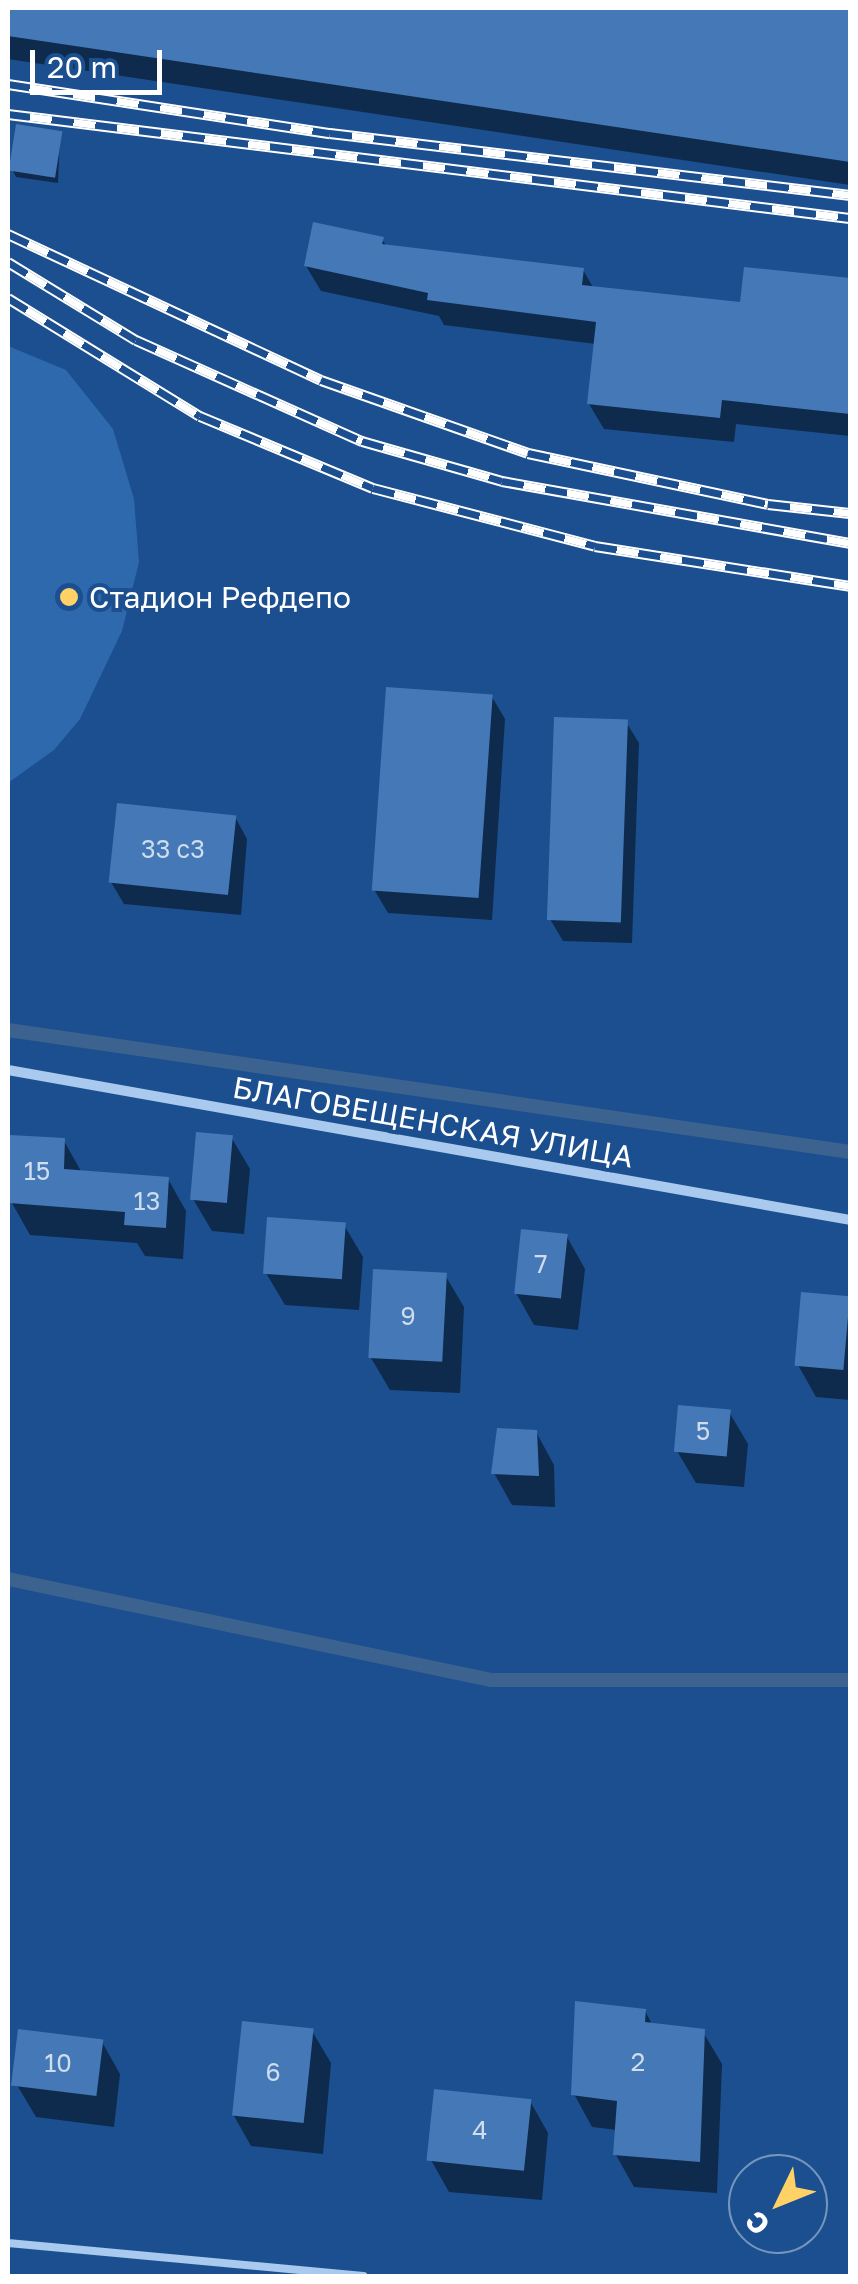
<!DOCTYPE html>
<meta charset="utf-8">
<style>
body{margin:0}
#map{position:relative;width:858px;height:2284px;overflow:hidden;background:#1b4f8f;font-family:"Golos Text",sans-serif}
div>[style]{position:absolute}
[style*='--x']{left:calc(var(--x)*1px);top:calc(var(--y)*1px);width:calc(var(--w)*1px);rotate:calc(var(--a)*1deg)}
.green>*{inset:0;background:#2e69ad}
.shadow>*{inset:0;background:#0007}
.stream>*{height:14px;margin:-7px;padding:0 7px;transform-origin:7px;border-radius:7px;background:#3c6290}
.building>*{inset:0;background:#4478b7;transform-origin:0 0}
.service>*{height:8px;margin:-4px;padding:0 4px;transform-origin:4px;border-radius:4px;background:#a9c9ee}
.minor>*{height:10px;margin:-5px;padding:0 5px;transform-origin:5px;border-radius:5px;background:#a9c9ee}
.rail>*{height:11px;margin-top:-5.5px;transform-origin:0;background:repeating-linear-gradient(90deg,#1b4f8f 0 22px,#fff 0 44px);box-sizing:border-box;border-block:2px solid #fff}
.dots>*{width:28px;height:28px;translate:-50% -50%;box-sizing:border-box;border:5px solid #1b4f8f;border-radius:50%}
span{translate:-50% -50%;white-space:nowrap;text-align:center;line-height:1.15;-webkit-text-stroke:8px #1b4f8f;paint-order:stroke}
.number-label{font-size:25px;color:#d0dded}
.number-label span{-webkit-text-stroke-width:0}
.poi-label{font-size:30px;color:#fff}
.left{translate:0 -50%;text-align:left}
.street-label{font-size:30px;color:#fff}
.frame{position:absolute;inset:0;border:10px solid #fff;pointer-events:none}
.north{position:absolute;left:728px;top:2154px;width:100px;height:100px;box-sizing:border-box;background:#1b4f8f;border:2px solid #7695bc;border-radius:50%;rotate:227deg;font-size:28px;font-weight:700;line-height:40px;text-align:center;color:#fff}
.north::after{content:'';display:block;margin:auto;width:35px;height:45px;background:#ffd166;clip-path:polygon(50% 0,100% 100%,50% 72%,0 100%)}
.scale{position:absolute;left:30px;top:50px;width:132px;height:45px;box-sizing:border-box;border:5px solid #fff;border-top:0;padding-left:12px;font-size:30px;line-height:35px;white-space:nowrap;color:#fff;-webkit-text-stroke:8px #1b4f8f;paint-order:stroke}
</style>
<div id="map">
<div class="green">
<i style="clip-path:polygon(8px 346px,66px 370px,113px 429px,134px 499px,139px 562px,122px 631px,80px 719px,54px 750px,8px 783px)"></i>
</div>
<div class="shadow">
<i style="clip-path:polygon(8px 8px,850px 8px,850px 185px,8px 59px)"></i>
<i style="clip-path:polygon(60px 133px,58px 183px,16px 177px,12px 169px)"></i>
<i style="clip-path:polygon(382px 239px,387px 247px,583px 270px,594px 289px,742px 305px,746px 269px,850px 281px,850px 436px,736px 424px,734px 442px,604px 429px,589px 404px,596px 344px,444px 325px,439px 316px,321px 291px,306px 266px)"></i>
<i style="clip-path:polygon(492px 697px,505px 719px,492px 920px,388px 913px,375px 891px)"></i>
<i style="clip-path:polygon(626px 722px,639px 743px,632px 943px,563px 941px,550px 919px)"></i>
<i style="clip-path:polygon(235px 817px,247px 839px,241px 915px,124px 904px,111px 882px)"></i>
<i style="clip-path:polygon(231px 1137px,250px 1169px,244px 1234px,212px 1231px,193px 1199px)"></i>
<i style="clip-path:polygon(64px 1141px,82px 1173px,168px 1179px,186px 1211px,183px 1259px,145px 1256px,137px 1243px,30px 1235px,12px 1203px)"></i>
<i style="clip-path:polygon(344px 1225px,363px 1257px,359px 1310px,285px 1305px,266px 1273px)"></i>
<i style="clip-path:polygon(567px 1237px,585px 1269px,578px 1330px,534px 1325px,516px 1293px)"></i>
<i style="clip-path:polygon(445px 1275px,464px 1307px,460px 1393px,390px 1390px,371px 1358px)"></i>
<i style="clip-path:polygon(803px 1295px,850px 1299px,850px 1400px,816px 1397px,798px 1365px)"></i>
<i style="clip-path:polygon(729px 1412px,748px 1444px,744px 1487px,696px 1483px,677px 1451px)"></i>
<i style="clip-path:polygon(536px 1432px,554px 1465px,555px 1507px,512px 1505px,494px 1473px)"></i>
<i style="clip-path:polygon(645px 2011px,653px 2026px,703px 2032px,722px 2064px,717px 2193px,634px 2187px,616px 2155px,617px 2130px,592px 2127px,574px 2094px)"></i>
<i style="clip-path:polygon(312px 2031px,331px 2063px,323px 2154px,251px 2146px,233px 2114px)"></i>
<i style="clip-path:polygon(102px 2042px,120px 2074px,114px 2127px,36px 2117px,17px 2085px)"></i>
<i style="clip-path:polygon(530px 2101px,548px 2133px,542px 2200px,449px 2192px,431px 2160px)"></i>
</div>
<div class="stream">
<i style="--x:8;--y:1030;--w:851;--a:8.24"></i>
<i style="--x:8;--y:1579;--w:493;--a:11.8"></i>
<i style="--x:491;--y:1680;--w:359;--a:0"></i>
</div>
<div class="building">
<i style="clip-path:polygon(8px 8px,850px 8px,850px 162px,8px 36px)"></i>
<i style="left:16px;top:124px;width:47px;height:47px;rotate:9deg"></i>
<i style="clip-path:polygon(313px 222px,384px 237px,382px 244px,584px 268px,582px 285px,740px 302px,744px 267px,850px 278px,850px 414px,722px 400px,720px 418px,587px 404px,596px 322px,427px 300px,428px 293px,304px 266px)"></i>
<i style="left:386px;top:687px;width:107px;height:204px;rotate:4deg"></i>
<i style="left:554px;top:717px;width:74px;height:203px;rotate:2deg"></i>
<i style="left:117px;top:803px;width:120px;height:80px;rotate:6deg"></i>
<i style="left:196px;top:1132px;width:37px;height:68px;rotate:5deg"></i>
<i style="clip-path:polygon(10px 1135px,65px 1138px,64px 1169px,169px 1177px,166px 1228px,124px 1225px,125px 1212px,9px 1203px)"></i>
<i style="left:267px;top:1217px;width:79px;height:57px;rotate:4deg"></i>
<i style="left:521px;top:1229px;width:47px;height:65px;rotate:6deg"></i>
<i style="left:373px;top:1269px;width:74px;height:89px;rotate:3deg"></i>
<i style="left:801px;top:1292px;width:49px;height:74px;rotate:5deg"></i>
<i style="left:678px;top:1405px;width:53px;height:47px;rotate:5deg"></i>
<i style="clip-path:polygon(497px 1428px,537px 1430px,539px 1476px,491px 1474px)"></i>
<i style="clip-path:polygon(575px 2001px,646px 2009px,645px 2022px,705px 2029px,700px 2162px,613px 2155px,617px 2101px,571px 2095px)"></i>
<i style="left:242px;top:2021px;width:72px;height:95px;rotate:6deg"></i>
<i style="left:18px;top:2029px;width:86px;height:57px;rotate:7deg"></i>
<i style="left:434px;top:2089px;width:98px;height:72px;rotate:6deg"></i>
</div>
<div class="service">
<i style="--x:8;--y:2243;--w:357;--a:5.3"></i>
</div>
<div class="minor">
<i style="--x:8;--y:1070;--w:855;--a:10.1"></i>
</div>
<div class="rail">
<i style="--x:8;--y:84;--w:326;--a:8.7"></i>
<i style="--x:330;--y:133;--w:524;--a:6.8"></i>
<i style="--x:8;--y:114;--w:848;--a:7.04"></i>
<i style="--x:8;--y:234;--w:345;--a:25"></i>
<i style="--x:321;--y:380;--w:219;--a:19.4"></i>
<i style="--x:528;--y:453;--w:245;--a:12"></i>
<i style="--x:768;--y:504;--w:82;--a:6.3"></i>
<i style="--x:8;--y:262;--w:150;--a:31.4"></i>
<i style="--x:136;--y:340;--w:248;--a:24.1"></i>
<i style="--x:362;--y:441;--w:146;--a:15.9"></i>
<i style="--x:502;--y:481;--w:353;--a:10.1"></i>
<i style="--x:8;--y:298;--w:225;--a:31.6"></i>
<i style="--x:200;--y:416;--w:187;--a:22.6"></i>
<i style="--x:373;--y:488;--w:229;--a:14.6"></i>
<i style="--x:595;--y:546;--w:258;--a:8.9"></i>
</div>
<div class="dots">
<i style="left:69px;top:597px;background:#ffd166"></i>
</div>
<div class="number-label">
<span style="left:173px;top:849px">33 с3</span>
<span style="left:37px;top:1171px">15</span>
<span style="left:147px;top:1201px">13</span>
<span style="left:541px;top:1264px">7</span>
<span style="left:408px;top:1316px">9</span>
<span style="left:703px;top:1431px">5</span>
<span style="left:638px;top:2062px">2</span>
<span style="left:58px;top:2063px">10</span>
<span style="left:273px;top:2072px">6</span>
<span style="left:480px;top:2130px">4</span>
</div>
<div class="poi-label">
<span class="left" style="left:89px;top:597px">Стадион Рефдепо</span>
</div>
<div class="street-label">
<span style="left:433px;top:1122px;rotate:10deg">БЛАГОВЕЩЕНСКАЯ УЛИЦА</span>
</div>
<div class="frame"></div>
<div class="north">С</div>
<div class="scale">20 m</div>
</div>
